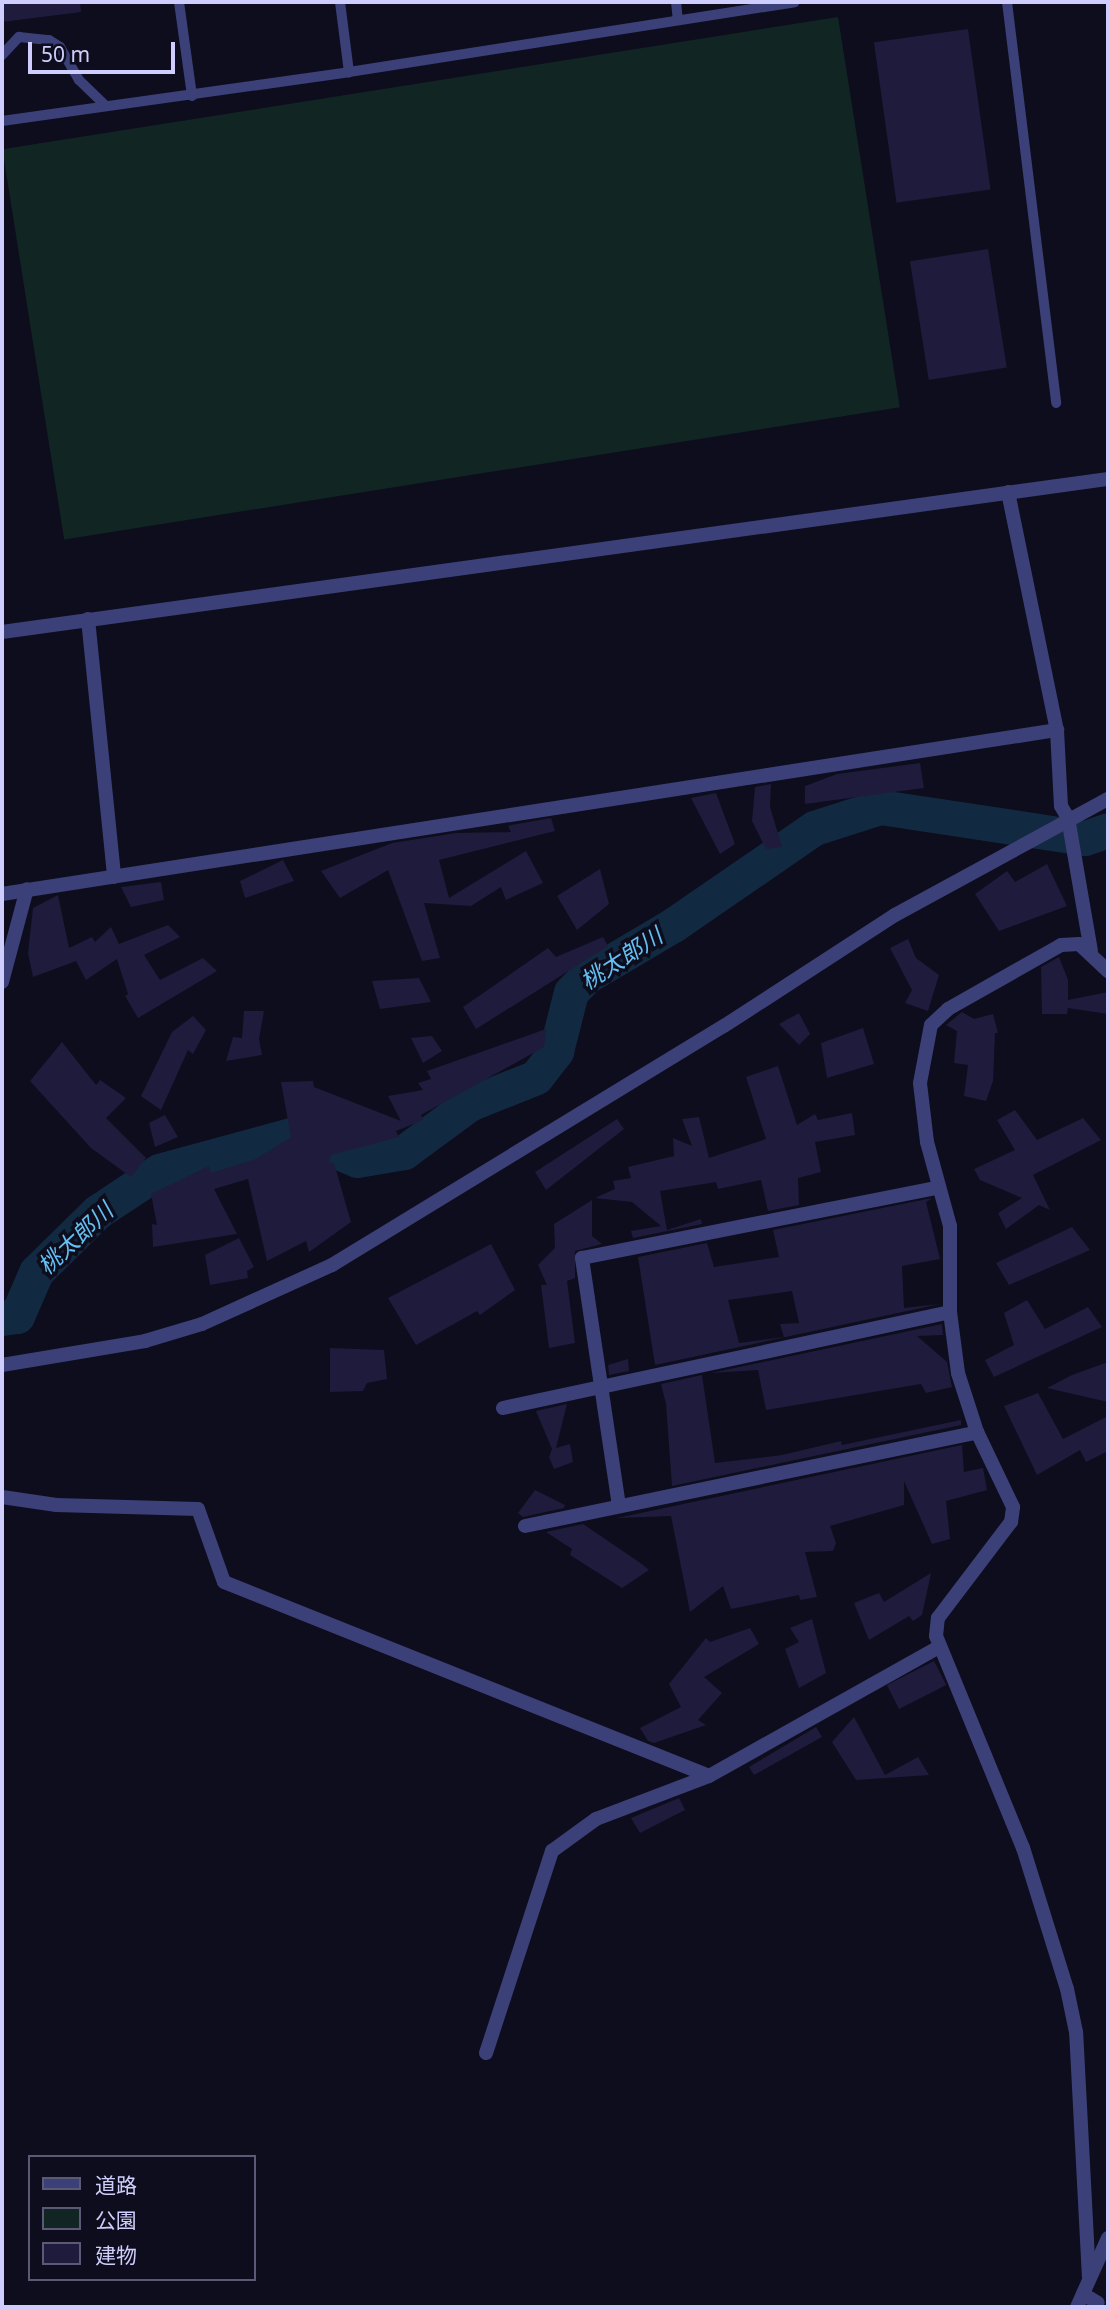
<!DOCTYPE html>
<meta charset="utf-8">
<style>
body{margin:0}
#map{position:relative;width:1110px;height:2309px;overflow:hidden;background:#0e0d1d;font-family:"Noto Sans","Noto Sans JP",sans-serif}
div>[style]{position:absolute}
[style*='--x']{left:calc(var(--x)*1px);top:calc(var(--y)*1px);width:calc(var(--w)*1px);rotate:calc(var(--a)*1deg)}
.green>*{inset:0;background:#112623;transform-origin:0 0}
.river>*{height:35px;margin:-17.5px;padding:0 17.5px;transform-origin:17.5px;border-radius:17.5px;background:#122a41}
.building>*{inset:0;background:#1e1b3c;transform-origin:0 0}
.service>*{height:10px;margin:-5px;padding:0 5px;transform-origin:5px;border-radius:5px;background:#3c4078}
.minor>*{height:14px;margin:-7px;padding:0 7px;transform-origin:7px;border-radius:7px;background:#3c4078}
.tertiary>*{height:14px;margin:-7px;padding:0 7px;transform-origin:7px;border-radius:7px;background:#3c4078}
span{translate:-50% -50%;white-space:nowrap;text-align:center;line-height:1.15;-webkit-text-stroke:7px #0e0d1d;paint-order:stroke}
.water-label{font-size:23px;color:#64c0f2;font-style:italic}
.frame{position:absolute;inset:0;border:4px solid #cecdfb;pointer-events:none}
.legend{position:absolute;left:28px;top:2155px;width:228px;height:126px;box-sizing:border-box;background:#0e0d1d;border:2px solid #5b5a76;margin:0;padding:9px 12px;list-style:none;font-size:21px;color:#cecdfb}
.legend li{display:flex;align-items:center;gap:14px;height:35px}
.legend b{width:35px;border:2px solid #5b5a76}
.scale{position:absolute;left:28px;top:42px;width:147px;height:32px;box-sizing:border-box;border:4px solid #cecdfb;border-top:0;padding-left:9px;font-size:21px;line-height:24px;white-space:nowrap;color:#cecdfb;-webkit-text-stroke:5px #0e0d1d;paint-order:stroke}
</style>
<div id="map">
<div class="green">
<i style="left:838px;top:17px;width:395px;height:846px;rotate:81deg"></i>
</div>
<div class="river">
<i style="--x:2;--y:1318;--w:15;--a:-8"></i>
<i style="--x:17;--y:1316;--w:48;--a:-66.6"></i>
<i style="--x:36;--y:1272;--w:86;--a:-44.5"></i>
<i style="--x:97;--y:1212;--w:74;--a:-33.5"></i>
<i style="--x:159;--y:1171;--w:140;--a:-15.3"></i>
<i style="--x:294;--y:1134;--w:68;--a:22.4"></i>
<i style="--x:357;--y:1160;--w:48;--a:-9.7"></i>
<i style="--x:404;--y:1152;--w:81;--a:-36.4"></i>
<i style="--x:469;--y:1104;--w:72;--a:-21.9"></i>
<i style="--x:536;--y:1077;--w:33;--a:-52"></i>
<i style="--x:556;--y:1051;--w:61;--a:-75.7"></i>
<i style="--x:571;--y:992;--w:23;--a:-45"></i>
<i style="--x:587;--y:976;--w:100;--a:-30.7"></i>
<i style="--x:673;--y:925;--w:171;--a:-34.5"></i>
<i style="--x:814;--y:828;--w:69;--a:-17.7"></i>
<i style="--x:880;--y:807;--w:207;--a:8.6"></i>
<i style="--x:1085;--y:838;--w:24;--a:-19"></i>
</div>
<div class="building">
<i style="clip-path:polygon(2px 2px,80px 2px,81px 12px,2px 22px)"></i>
<i style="left:968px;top:29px;width:162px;height:95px;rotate:82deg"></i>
<i style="left:988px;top:249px;width:120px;height:79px;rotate:81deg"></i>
<i style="clip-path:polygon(920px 763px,924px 788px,805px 804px,805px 786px,837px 774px)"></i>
<i style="clip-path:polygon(771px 784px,770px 807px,782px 847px,766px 849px,752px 821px,755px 787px)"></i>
<i style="clip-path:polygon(716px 793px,735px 844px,720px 854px,691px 798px)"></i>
<i style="clip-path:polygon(551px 818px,555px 831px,439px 860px,449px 898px,526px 851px,543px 883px,506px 900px,501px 887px,471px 906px,424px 903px,440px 958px,422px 961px,388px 870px,340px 898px,321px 871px,392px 843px,456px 833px,511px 832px,508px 826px,511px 825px)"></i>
<i style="clip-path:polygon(283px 860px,294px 881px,245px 898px,240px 881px)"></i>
<i style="clip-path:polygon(1047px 864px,1067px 906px,999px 931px,975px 894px,1007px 871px,1015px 882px)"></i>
<i style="clip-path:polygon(600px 869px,609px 904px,577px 930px,557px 896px)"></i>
<i style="clip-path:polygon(161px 882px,164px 900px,131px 907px,121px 887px)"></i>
<i style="clip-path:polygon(58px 895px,69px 948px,92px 937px,95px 942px,111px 927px,119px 944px,168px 925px,180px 937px,144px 955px,160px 980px,203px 958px,217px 971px,138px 1018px,125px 996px,128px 994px,117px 959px,86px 980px,76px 961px,33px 977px,28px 953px,33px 908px)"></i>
<i style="clip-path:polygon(603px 937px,608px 946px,476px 1029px,463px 1007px,548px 948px,556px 957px)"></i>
<i style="clip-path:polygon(908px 939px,916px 958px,939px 975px,928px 1011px,905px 1003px,912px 990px,890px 948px)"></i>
<i style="clip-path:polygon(1059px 957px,1068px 980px,1068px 1000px,1108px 992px,1108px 1014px,1068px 1008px,1067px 1014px,1042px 1014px,1041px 967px)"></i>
<i style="clip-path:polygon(419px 978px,431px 1002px,380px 1009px,372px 981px)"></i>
<i style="clip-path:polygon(244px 1011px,264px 1011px,259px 1039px,262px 1055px,226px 1061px,233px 1037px,242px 1038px)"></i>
<i style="clip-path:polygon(962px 1012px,974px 1019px,993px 1014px,998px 1033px,995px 1033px,993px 1081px,986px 1101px,964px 1096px,968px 1065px,954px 1063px,957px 1031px,946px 1025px)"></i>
<i style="clip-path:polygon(799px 1013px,810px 1034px,799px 1045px,779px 1024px)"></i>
<i style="clip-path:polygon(193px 1016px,206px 1030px,193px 1054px,188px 1050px,161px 1110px,141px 1096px,172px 1032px)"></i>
<i style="clip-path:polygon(863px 1028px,874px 1064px,827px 1078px,821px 1043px)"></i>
<i style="clip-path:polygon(546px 1029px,544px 1047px,421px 1115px,423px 1120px,396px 1131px,399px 1137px,331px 1155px,329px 1162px,334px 1163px,351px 1222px,309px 1252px,306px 1241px,267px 1261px,248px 1179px,214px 1189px,237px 1234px,153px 1247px,152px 1224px,157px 1225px,151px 1194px,209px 1166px,211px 1173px,256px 1159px,291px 1137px,281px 1082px,313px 1081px,314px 1087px,401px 1121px,388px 1096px,423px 1090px,418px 1083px,431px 1079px,427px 1071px)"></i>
<i style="clip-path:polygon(432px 1036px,442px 1051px,423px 1063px,411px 1038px)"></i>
<i style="clip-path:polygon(62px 1042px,96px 1085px,100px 1080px,126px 1098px,106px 1118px,146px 1158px,131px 1177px,91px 1148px,30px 1081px)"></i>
<i style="clip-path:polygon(778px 1066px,797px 1125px,815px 1114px,818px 1120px,852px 1113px,855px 1135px,815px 1142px,821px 1172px,798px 1178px,799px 1205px,768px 1211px,761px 1180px,718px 1189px,716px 1182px,660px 1191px,667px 1230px,701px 1219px,702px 1224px,633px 1238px,631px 1231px,661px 1226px,632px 1202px,595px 1198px,615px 1189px,613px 1181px,631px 1178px,628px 1167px,674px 1156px,673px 1138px,692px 1146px,682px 1119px,699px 1117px,709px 1158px,766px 1139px,746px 1077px)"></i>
<i style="clip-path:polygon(1015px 1110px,1037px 1140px,1083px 1118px,1101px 1140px,1033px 1175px,1050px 1210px,1039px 1205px,1006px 1229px,998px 1213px,1022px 1198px,980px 1180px,974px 1169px,1015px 1150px,997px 1120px)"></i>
<i style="clip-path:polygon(165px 1115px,178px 1137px,155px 1147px,149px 1123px)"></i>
<i style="clip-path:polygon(617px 1119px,624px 1129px,546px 1190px,535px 1172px)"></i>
<i style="clip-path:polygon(evenodd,932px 1198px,926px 1202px,940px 1259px,902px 1266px,904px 1308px,940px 1304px,655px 1365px,638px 1257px,707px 1243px,714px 1267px,779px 1257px,773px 1230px,932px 1198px,792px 1291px,799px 1323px,780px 1324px,784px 1337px,739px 1343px,728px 1300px,792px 1291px)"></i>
<i style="clip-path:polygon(592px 1200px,592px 1236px,602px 1244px,575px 1251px,575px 1278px,567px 1281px,575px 1343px,549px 1348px,541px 1285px,547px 1285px,538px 1265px,555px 1248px,554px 1224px)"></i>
<i style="clip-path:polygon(1072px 1227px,1090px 1250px,1009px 1285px,996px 1263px)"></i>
<i style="clip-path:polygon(239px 1238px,254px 1267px,247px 1271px,248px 1278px,210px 1285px,205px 1255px)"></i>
<i style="clip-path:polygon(491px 1244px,515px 1290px,480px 1315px,477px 1311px,416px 1345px,388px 1298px)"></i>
<i style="clip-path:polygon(1027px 1300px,1045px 1329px,1088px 1307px,1102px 1327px,994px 1377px,985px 1360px,1014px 1345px,1004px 1313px)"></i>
<i style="clip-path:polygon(942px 1324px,943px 1335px,917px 1336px,947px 1362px,952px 1387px,926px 1393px,921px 1384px,766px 1410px,758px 1370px,711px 1373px)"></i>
<i style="clip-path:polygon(330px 1348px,384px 1350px,387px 1379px,367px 1383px,363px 1391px,330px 1392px)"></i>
<i style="clip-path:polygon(628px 1359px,629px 1371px,609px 1375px,608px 1365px)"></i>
<i style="clip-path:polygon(1108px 1362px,1108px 1402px,1047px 1388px,1072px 1375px)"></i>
<i style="clip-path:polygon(702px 1375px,715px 1463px,782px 1455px,841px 1441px,842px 1445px,961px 1420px,961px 1425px,672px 1486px,666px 1404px,661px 1384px)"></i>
<i style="clip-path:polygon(1038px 1393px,1063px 1439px,1108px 1416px,1108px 1451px,1086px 1462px,1080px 1450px,1037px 1475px,1004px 1406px)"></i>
<i style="clip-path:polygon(567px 1404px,556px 1448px,570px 1444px,573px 1462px,554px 1469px,549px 1457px,552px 1449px,536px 1411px)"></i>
<i style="clip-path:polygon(962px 1445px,964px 1472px,983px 1468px,987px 1490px,946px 1501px,950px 1539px,932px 1544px,904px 1481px,904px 1505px,830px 1526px,836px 1543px,833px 1551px,805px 1552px,817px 1597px,800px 1600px,799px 1595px,731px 1609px,723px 1586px,690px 1612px,671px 1516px,617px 1518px)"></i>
<i style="clip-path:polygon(535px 1490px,565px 1505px,564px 1508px,523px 1517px,518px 1513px)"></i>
<i style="clip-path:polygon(583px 1524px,639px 1562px,649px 1570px,622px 1588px,570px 1555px,572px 1549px,546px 1532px)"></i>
<i style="clip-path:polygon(931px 1573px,922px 1615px,913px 1621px,909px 1616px,869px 1640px,854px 1603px,879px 1593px,884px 1602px)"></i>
<i style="clip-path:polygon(812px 1619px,826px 1673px,799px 1688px,785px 1649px,799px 1642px,790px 1628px)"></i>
<i style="clip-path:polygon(750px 1628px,759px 1644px,704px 1677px,722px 1693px,698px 1720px,706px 1725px,654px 1743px,648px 1741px,640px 1728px,681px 1707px,669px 1684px,706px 1638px,710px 1642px)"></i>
<i style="left:934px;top:1661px;width:27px;height:53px;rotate:63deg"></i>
<i style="clip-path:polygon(854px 1717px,885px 1775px,918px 1757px,929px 1775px,856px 1780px,832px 1742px)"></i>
<i style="clip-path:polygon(816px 1727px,822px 1737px,754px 1775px,749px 1767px)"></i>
<i style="clip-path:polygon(679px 1798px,685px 1810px,640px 1833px,631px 1818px)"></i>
</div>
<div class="service">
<i style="--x:179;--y:2;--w:95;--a:82.1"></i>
<i style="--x:340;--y:2;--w:71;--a:82.7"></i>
<i style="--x:676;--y:2;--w:18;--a:84"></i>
<i style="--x:1007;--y:2;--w:404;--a:83"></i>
<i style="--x:2;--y:55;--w:25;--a:-47"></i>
<i style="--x:19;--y:37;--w:30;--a:6"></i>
<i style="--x:49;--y:40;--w:13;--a:32"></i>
<i style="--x:60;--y:47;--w:38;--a:60"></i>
<i style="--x:79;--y:80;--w:36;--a:44"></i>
<i style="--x:2;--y:121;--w:350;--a:-8"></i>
<i style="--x:349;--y:72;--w:451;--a:-8.9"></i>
</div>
<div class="minor">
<i style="--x:1008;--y:492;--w:243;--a:78.4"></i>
<i style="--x:1057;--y:730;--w:76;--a:87"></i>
<i style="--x:1061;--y:806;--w:14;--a:60"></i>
<i style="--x:1068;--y:818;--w:135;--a:80.2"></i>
<i style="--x:88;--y:619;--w:259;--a:84.2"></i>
<i style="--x:2;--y:632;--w:1117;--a:-7.88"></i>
<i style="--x:2;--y:894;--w:1068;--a:-8.84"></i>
<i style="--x:2;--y:982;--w:96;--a:-75"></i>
<i style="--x:503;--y:1408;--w:457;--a:-12.1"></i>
<i style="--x:2;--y:1497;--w:55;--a:8.4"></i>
<i style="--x:56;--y:1505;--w:142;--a:1.6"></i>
<i style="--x:198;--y:1509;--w:77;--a:70.4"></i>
<i style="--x:224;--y:1582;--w:522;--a:21.8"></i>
<i style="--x:619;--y:1506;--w:251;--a:-98.5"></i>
<i style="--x:582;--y:1258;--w:364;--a:-11.2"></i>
<i style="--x:525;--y:1526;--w:462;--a:-11.7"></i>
<i style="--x:486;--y:2053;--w:213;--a:-71.9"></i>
<i style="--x:552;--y:1851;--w:54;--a:-36"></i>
<i style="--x:596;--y:1819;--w:121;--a:-20.8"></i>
<i style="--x:709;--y:1776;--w:264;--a:-29.3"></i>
<i style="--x:1089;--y:2278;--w:246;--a:-93"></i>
<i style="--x:1076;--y:2032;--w:44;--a:-101.8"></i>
<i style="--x:1067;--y:1989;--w:148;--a:-107.3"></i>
<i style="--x:1023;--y:1848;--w:229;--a:-112.3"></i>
<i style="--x:936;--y:1636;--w:18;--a:-84"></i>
<i style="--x:938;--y:1618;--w:121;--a:-52.8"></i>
<i style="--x:1011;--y:1522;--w:15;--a:-82"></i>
<i style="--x:1013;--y:1507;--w:83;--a:-115.6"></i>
<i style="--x:977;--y:1432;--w:62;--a:-107.9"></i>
<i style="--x:958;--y:1373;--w:62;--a:-97.5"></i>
<i style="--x:950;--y:1312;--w:86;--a:-90"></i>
<i style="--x:950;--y:1226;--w:87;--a:-105.3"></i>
<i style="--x:927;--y:1142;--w:59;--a:-96.8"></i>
<i style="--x:920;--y:1083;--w:59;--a:-79.3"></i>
<i style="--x:931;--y:1025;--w:23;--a:-43"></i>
<i style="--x:948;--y:1009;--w:130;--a:-29.5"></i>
<i style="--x:1061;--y:945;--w:18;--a:-3"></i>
<i style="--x:1079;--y:944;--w:40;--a:43"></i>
<i style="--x:1083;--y:2294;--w:17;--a:31"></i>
<i style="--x:1077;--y:2307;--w:76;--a:-65.8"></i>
</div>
<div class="tertiary">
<i style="--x:2;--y:1365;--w:145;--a:-9.5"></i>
<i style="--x:145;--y:1341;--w:59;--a:-16.6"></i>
<i style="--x:202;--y:1324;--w:143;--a:-24.4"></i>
<i style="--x:332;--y:1265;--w:459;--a:-31.4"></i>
<i style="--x:724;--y:1026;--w:204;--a:-33"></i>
<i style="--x:895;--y:915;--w:243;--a:-28.6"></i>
</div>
<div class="water-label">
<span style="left:621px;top:958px;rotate:-33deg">桃太郎川</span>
<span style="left:75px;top:1238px;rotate:-43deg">桃太郎川</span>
</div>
<div class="frame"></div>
<ul class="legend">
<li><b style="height:9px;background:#3c4078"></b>道路</li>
<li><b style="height:19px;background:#112623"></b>公園</li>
<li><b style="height:19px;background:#1e1b3c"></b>建物</li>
</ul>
<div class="scale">50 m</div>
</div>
